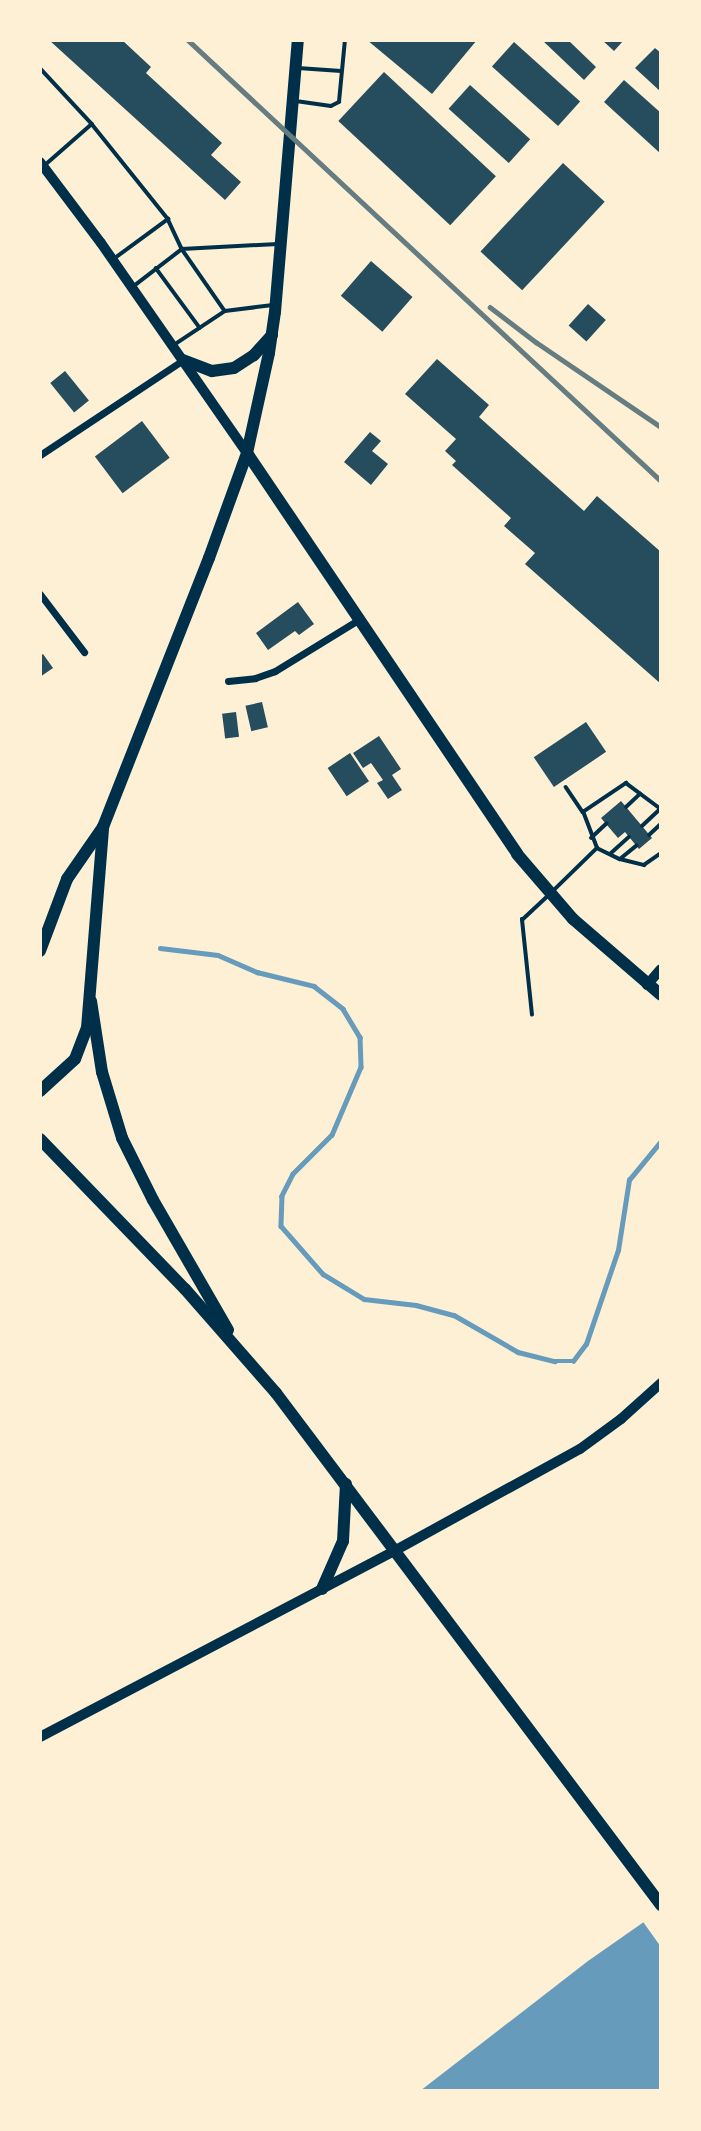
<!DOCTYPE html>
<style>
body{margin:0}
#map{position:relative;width:701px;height:2131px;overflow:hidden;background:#fdf0d5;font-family:Overpass,sans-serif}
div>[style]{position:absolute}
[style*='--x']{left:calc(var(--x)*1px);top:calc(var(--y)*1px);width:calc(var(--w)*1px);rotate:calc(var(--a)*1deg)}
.water>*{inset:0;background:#669bbc}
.pier>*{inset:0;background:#fdf0d5}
.stream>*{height:4.5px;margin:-2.25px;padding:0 2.25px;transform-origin:2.25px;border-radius:2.25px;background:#669bbc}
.building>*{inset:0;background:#264d5e;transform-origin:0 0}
.service>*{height:3.5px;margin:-1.75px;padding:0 1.75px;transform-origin:1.75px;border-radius:1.75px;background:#003049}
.minor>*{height:7px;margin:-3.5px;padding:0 3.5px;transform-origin:3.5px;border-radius:3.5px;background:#003049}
.tertiary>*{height:10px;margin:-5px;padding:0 5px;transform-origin:5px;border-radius:5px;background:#003049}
.secondary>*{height:10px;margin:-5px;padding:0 5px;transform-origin:5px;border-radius:5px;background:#003049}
.primary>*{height:12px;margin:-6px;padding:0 6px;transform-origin:6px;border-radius:6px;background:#003049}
.trunk>*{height:12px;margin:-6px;padding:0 6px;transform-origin:6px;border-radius:6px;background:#003049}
.rail>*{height:4.5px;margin:-2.25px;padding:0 2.25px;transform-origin:2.25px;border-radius:2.25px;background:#657d81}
span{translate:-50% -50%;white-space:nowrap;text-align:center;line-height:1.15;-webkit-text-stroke:5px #fdf0d5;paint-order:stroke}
.frame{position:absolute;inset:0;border:42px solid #fdf0d5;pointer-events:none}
</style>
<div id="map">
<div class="water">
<i style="clip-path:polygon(661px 1910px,661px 2091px,420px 2091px,588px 1961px)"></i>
</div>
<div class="pier">
<i style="clip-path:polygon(661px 1906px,661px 1947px,641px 1919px)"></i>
</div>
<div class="stream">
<i style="--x:160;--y:948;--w:58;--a:6.9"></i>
<i style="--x:218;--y:955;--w:43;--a:23.6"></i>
<i style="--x:257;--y:972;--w:59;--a:13.8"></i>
<i style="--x:314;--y:986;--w:37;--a:38"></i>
<i style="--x:343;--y:1009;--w:33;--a:59"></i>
<i style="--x:360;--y:1037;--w:30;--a:88"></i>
<i style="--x:361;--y:1067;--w:74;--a:113.1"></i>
<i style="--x:332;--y:1135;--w:55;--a:135"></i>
<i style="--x:293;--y:1174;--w:25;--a:117"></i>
<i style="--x:282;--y:1196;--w:30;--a:92"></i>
<i style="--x:281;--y:1226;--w:64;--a:48.8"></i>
<i style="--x:323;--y:1274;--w:48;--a:31.4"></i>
<i style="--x:364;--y:1299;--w:52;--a:6.6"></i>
<i style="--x:416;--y:1305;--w:39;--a:15"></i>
<i style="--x:454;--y:1315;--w:74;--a:30"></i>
<i style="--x:518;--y:1352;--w:38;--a:14"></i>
<i style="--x:555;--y:1361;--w:18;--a:0"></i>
<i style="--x:573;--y:1361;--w:21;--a:-53"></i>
<i style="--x:586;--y:1344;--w:99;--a:-71.2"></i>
<i style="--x:618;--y:1250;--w:71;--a:-81.1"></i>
<i style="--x:629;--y:1180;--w:50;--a:-50.6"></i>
</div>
<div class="building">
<i style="clip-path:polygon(49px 40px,122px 40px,151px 67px,146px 73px,222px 143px,211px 155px,241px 182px,225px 200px)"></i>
<i style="clip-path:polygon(367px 40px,477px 40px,432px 94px)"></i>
<i style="clip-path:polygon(542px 40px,568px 40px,596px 67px,584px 80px)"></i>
<i style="clip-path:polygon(602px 40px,624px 40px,614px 51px)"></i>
<i style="left:514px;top:42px;width:89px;height:33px;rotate:42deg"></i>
<i style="clip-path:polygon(655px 48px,661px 53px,661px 92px,635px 68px)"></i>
<i style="left:384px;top:72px;width:153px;height:67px;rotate:43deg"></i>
<i style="clip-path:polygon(624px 80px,661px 113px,661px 154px,604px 102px)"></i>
<i style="left:470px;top:85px;width:81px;height:32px;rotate:42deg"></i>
<i style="left:563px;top:163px;width:57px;height:121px;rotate:43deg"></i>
<i style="left:371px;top:261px;width:55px;height:46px;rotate:41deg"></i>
<i style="left:588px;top:304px;width:24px;height:29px;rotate:42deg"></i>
<i style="clip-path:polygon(437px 359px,489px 405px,479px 417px,584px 511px,597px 496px,661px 552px,661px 684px,525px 564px,535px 553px,504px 526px,511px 518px,452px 465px,456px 461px,445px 451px,456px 439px,405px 394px)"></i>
<i style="left:65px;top:371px;width:38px;height:19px;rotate:51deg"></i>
<i style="left:142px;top:421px;width:46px;height:59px;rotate:53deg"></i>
<i style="clip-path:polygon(370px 432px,381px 441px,372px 451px,388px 464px,371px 485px,344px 462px)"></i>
<i style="clip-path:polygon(298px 602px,314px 624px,299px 635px,295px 631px,268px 650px,256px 633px)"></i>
<i style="clip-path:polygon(43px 654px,53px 668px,40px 677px,40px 656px)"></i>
<i style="left:262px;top:702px;width:26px;height:17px;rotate:77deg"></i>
<i style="left:236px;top:712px;width:25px;height:14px;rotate:83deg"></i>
<i style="left:586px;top:722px;width:36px;height:63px;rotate:56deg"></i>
<i style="clip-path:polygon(379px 736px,401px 769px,392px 775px,402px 790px,388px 799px,377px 783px,383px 780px,371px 763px,363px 768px,353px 753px)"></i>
<i style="left:350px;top:753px;width:34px;height:27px;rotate:56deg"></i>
<i style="clip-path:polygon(621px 801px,652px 838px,639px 849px,625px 832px,618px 838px,601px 818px)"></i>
</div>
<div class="service">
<i style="--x:40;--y:68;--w:76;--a:47.1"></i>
<i style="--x:92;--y:124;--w:122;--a:51.3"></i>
<i style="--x:168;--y:219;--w:33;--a:65"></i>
<i style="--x:182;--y:249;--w:96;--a:-3"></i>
<i style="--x:298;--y:68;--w:43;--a:4"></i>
<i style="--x:296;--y:101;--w:35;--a:8"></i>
<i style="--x:331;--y:106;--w:9;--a:-27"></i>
<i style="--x:339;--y:102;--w:62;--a:-84.5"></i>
<i style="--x:45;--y:165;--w:62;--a:-41.1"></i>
<i style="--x:115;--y:258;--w:66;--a:-36.3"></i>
<i style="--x:156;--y:268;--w:74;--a:53.7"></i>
<i style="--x:134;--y:286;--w:61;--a:-37.6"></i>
<i style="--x:182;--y:249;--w:75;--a:55.3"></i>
<i style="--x:225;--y:311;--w:48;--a:-7.1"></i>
<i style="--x:174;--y:345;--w:61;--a:-33.7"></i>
<i style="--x:566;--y:787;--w:30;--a:56"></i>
<i style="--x:626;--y:807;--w:19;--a:-43"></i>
<i style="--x:642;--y:826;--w:25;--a:-43"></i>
<i style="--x:649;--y:835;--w:16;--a:-43"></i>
<i style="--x:591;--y:838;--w:21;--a:-43"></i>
<i style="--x:597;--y:848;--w:39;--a:-111"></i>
<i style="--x:583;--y:812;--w:52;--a:-34"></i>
<i style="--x:626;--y:783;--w:44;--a:36.6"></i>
<i style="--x:610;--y:854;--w:25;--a:-42"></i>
<i style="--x:620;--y:859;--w:21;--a:-39"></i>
<i style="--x:554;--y:890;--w:60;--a:-44.3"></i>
<i style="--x:597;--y:848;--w:25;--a:26"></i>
<i style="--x:620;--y:859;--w:25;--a:14"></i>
<i style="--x:644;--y:865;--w:21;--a:-35"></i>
<i style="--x:532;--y:1015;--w:96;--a:-96"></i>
<i style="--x:522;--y:920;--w:35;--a:-43"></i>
</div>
<div class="minor">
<i style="--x:40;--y:455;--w:172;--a:-33.6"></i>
<i style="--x:40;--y:594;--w:73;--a:52.8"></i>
<i style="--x:228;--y:681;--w:27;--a:-6"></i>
<i style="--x:255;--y:678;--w:21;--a:-19"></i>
<i style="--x:275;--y:671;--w:97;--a:-31.6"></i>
</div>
<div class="tertiary">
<i style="--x:647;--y:985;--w:21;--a:-49"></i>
<i style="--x:396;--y:1550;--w:210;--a:-28.8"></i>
<i style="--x:580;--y:1449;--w:51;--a:-36.2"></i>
<i style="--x:621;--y:1419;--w:54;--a:-42"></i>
</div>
<div class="secondary">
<i style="--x:40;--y:162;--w:101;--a:53"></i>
<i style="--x:101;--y:243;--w:256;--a:55.2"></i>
<i style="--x:40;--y:1737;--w:402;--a:-27.7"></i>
</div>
<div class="primary">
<i style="--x:183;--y:360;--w:31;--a:21"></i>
<i style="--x:212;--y:371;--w:22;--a:-8"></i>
<i style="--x:234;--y:368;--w:24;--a:-33"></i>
<i style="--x:254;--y:355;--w:27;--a:-48"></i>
<i style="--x:247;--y:453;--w:483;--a:56"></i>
<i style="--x:517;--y:854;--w:86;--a:49.3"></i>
<i style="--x:573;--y:919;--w:116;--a:40.8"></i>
<i style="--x:40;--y:951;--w:77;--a:-69.4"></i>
<i style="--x:67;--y:879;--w:63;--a:-55.3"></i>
<i style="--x:103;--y:827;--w:289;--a:-68.5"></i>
<i style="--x:209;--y:558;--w:112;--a:-70.1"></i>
<i style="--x:247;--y:453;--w:102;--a:-77.6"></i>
<i style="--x:269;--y:353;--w:41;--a:-81.7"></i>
<i style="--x:275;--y:312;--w:273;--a:-85.2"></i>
<i style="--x:40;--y:1091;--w:47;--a:-42.4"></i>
<i style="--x:75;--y:1059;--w:33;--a:-69"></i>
<i style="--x:87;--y:1028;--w:202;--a:-85.4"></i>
</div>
<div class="trunk">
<i style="--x:91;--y:1001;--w:72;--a:81.2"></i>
<i style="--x:102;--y:1072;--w:69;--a:73.1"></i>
<i style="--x:122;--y:1138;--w:69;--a:63.4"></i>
<i style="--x:153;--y:1200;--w:150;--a:60"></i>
<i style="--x:40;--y:1139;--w:209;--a:46"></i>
<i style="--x:185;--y:1289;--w:138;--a:48.8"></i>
<i style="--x:276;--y:1393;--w:641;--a:53.06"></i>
<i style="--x:322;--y:1589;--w:52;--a:-66.4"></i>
<i style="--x:343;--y:1541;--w:57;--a:-87"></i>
</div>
<div class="rail">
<i style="--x:188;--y:40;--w:647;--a:42.99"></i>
<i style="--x:490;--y:307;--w:58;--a:37.3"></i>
<i style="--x:536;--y:342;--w:151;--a:34.2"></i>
</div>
<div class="frame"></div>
</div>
